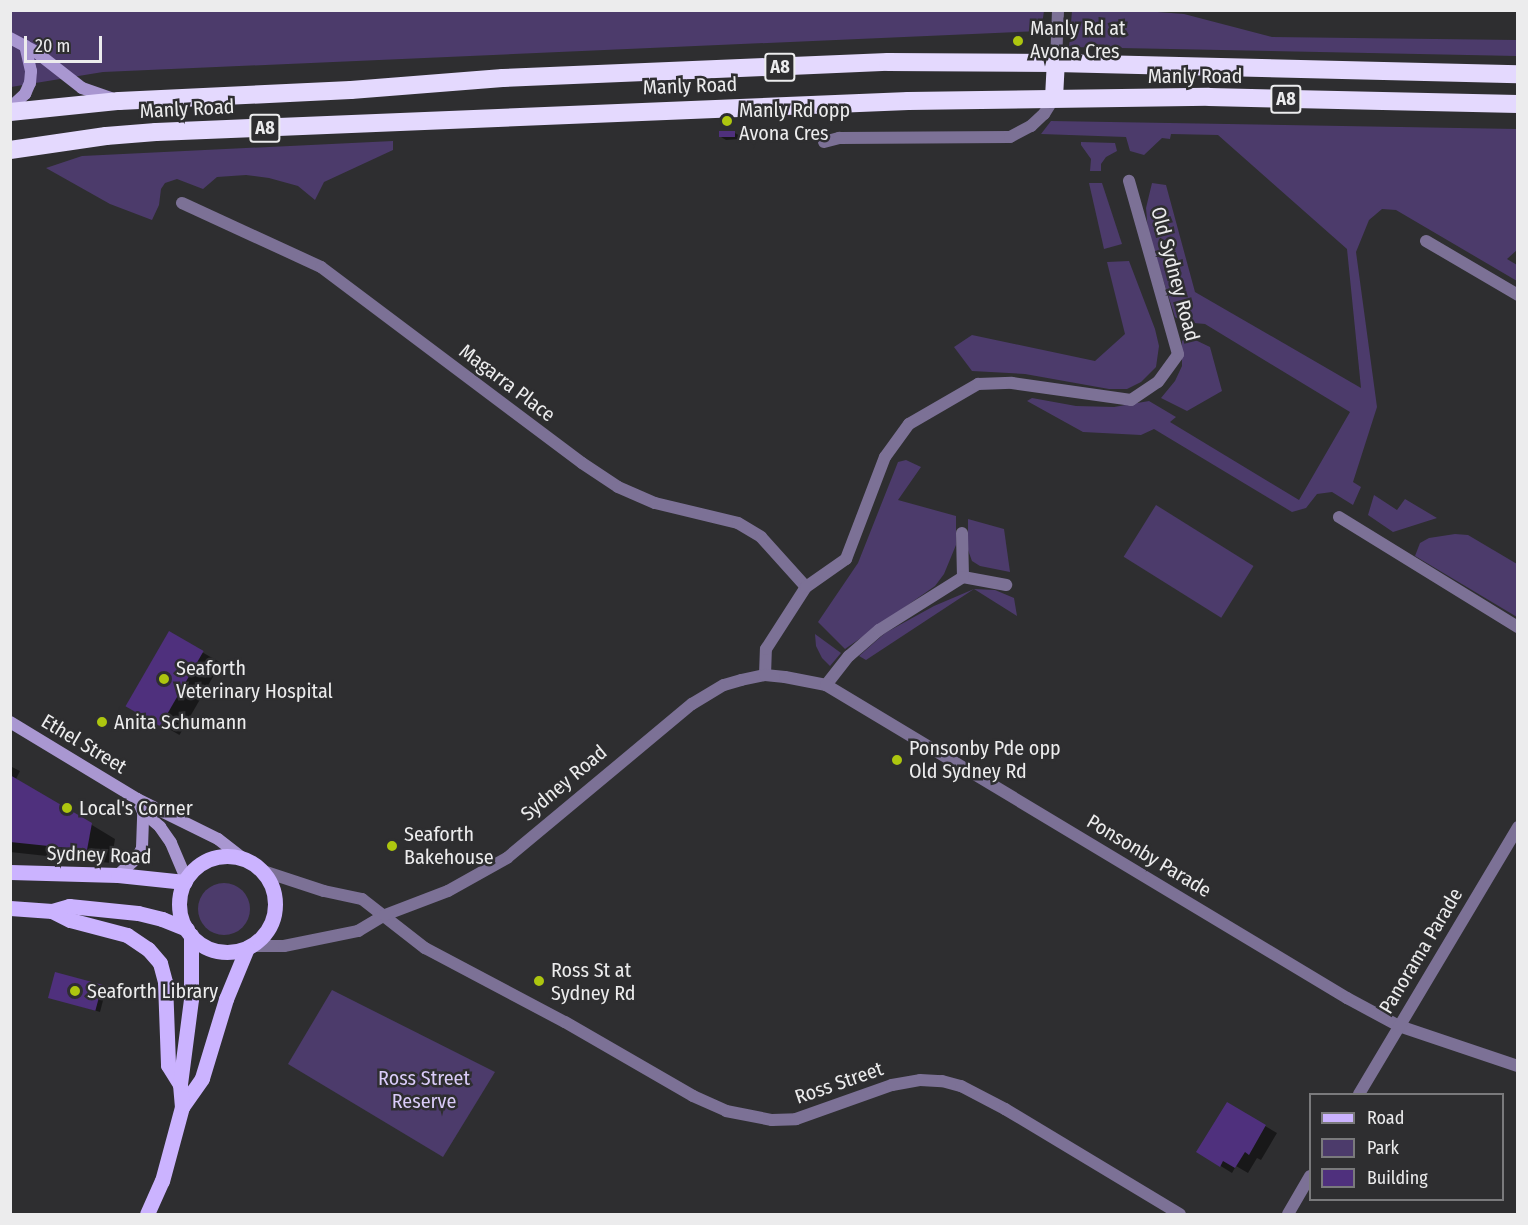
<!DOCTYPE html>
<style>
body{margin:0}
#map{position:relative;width:1528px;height:1225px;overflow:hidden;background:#2e2e30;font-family:"Fira Sans Condensed",sans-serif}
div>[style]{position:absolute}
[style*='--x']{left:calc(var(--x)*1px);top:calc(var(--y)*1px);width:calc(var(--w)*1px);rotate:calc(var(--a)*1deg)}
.green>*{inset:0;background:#4c3b6b;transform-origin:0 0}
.round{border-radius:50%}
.shadow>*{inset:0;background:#0007;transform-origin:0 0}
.building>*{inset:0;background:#4f307d;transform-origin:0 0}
.lane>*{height:12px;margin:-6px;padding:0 6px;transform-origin:6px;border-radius:6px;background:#7c7196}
.street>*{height:12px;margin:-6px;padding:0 6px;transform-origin:6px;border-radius:6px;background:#7c7196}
.secondary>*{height:12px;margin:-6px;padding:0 6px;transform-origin:6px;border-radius:6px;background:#a997d1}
.primary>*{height:15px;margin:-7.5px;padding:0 7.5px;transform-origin:7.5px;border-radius:7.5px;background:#cbb3ff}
.primary>.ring{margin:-7.5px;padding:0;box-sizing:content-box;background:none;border:15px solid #cbb3ff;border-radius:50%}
.highway>*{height:18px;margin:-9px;padding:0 9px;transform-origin:9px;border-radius:9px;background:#e4d9fe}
.dots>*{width:16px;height:16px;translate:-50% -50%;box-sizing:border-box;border:3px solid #2e2e30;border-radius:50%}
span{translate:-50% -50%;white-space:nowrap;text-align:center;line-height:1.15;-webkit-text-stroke:5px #2e2e30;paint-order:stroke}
.shield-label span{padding:2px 4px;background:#2e2e30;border:2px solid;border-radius:4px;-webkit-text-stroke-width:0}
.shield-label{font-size:18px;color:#ececed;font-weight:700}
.poi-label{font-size:20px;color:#ececed}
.left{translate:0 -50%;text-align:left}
.street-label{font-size:20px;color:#ececed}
.park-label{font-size:20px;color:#daccf9}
.frame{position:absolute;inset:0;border:12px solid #ececed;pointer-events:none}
.legend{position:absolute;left:1309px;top:1093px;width:195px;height:108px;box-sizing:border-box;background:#2e2e30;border:2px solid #7a7a7c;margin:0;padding:8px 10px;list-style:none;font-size:18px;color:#ececed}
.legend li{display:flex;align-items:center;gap:12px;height:30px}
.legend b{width:30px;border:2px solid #7a7a7c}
.scale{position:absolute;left:24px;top:36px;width:78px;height:27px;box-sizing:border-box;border:3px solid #ececed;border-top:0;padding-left:8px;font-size:18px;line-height:21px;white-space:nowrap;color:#ececed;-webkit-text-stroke:4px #2e2e30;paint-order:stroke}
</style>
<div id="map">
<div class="green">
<i style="clip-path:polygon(11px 11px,1044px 11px,1041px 31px,103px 72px,11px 87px)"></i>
<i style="clip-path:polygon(1144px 11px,1184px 14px,1272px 37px,1517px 40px,1517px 56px,1069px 47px,1072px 11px)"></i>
<i style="clip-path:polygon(1051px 121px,1517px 129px,1517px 250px,1507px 259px,1517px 265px,1517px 281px,1396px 210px,1382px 209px,1369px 220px,1356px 252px,1377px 407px,1353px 482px,1361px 487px,1353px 505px,1332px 492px,1317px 494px,1306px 508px,1292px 512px,1154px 429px,1141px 435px,1083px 432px,1027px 401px,1032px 398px,1076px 406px,1114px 407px,1149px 401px,1176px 417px,1170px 422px,1299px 500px,1350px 412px,1205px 324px,1183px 322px,1175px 317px,1148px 232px,1146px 208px,1152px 183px,1166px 185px,1195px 292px,1361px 388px,1347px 249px,1218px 135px,1171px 134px,1170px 139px,1162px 138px,1144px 155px,1130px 151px,1126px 137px,1041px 134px)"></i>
<i style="clip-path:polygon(393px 141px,393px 150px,324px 182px,315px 200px,298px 186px,269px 178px,246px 175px,217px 177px,203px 189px,177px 179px,165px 183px,161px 189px,159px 205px,152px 220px,110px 204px,46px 168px,82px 156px)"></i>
<i style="clip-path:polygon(1081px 142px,1115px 143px,1117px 151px,1106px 157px,1101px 164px,1101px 171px,1090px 171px,1091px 159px,1081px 145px)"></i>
<i style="clip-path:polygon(1089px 183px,1102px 183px,1122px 244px,1104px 249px)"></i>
<i style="clip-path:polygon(1129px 261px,1155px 329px,1159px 346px,1156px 367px,1141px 382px,1127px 389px,1109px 389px,1025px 374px,972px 371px,954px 347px,972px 335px,1095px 361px,1125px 334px,1107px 262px)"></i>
<i style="clip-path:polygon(1187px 336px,1210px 347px,1222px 391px,1187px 411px,1161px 398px,1175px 381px,1182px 366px,1182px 341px)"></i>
<i style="clip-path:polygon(906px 460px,921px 467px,898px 500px,956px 516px,956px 545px,944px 574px,935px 586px,845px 649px,818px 622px,858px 563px,898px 462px)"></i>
<i style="clip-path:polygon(1374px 495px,1397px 510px,1405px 499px,1437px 518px,1393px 532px,1368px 515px)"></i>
<i style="left:1156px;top:505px;width:115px;height:61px;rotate:32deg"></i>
<i style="clip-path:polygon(968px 519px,1004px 529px,1010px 572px,980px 566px,972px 561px,968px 550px)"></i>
<i style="clip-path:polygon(1455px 534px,1468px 535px,1517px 564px,1517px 617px,1415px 556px,1420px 543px,1429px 538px)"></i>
<i style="clip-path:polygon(974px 589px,995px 590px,1014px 598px,1017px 616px,974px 589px,866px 660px,859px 656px,885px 633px,934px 606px)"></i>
<i style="clip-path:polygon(815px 634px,841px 653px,830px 666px,822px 658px,816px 646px)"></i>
<i class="round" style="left:198px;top:883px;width:52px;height:52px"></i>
<i style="clip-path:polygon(332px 990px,495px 1072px,443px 1157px,288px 1064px)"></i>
</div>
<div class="shadow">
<i style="clip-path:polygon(735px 133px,740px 136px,740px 139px,726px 140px,721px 137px)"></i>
<i style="left:169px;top:633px;width:60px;height:83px;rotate:30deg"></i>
<i style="clip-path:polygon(10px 766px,20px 771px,16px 779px,115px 839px,111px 863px,10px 852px)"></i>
<i style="clip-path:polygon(101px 986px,106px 989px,100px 1012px,50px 997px)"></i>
<i style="clip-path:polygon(1227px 1104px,1277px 1133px,1261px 1160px,1257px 1158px,1248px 1173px,1236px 1166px,1232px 1173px,1198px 1152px)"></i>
</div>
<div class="building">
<i style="left:735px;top:131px;width:6px;height:16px;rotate:90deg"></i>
<i style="left:169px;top:631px;width:40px;height:87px;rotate:30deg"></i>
<i style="clip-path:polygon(10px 775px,92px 823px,87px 850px,10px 842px)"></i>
<i style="left:55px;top:972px;width:49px;height:27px;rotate:15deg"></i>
<i style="clip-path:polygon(1227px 1102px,1266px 1125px,1249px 1155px,1245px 1152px,1235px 1168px,1223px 1161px,1220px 1167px,1196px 1152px)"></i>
</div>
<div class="lane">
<i style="--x:824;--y:142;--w:16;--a:-15"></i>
<i style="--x:839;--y:138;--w:171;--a:-0.3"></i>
<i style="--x:1010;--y:137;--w:24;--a:-28"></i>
<i style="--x:1031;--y:126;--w:18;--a:-43"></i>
<i style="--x:1044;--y:114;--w:19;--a:-58"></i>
<i style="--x:1426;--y:241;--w:107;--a:30.4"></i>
<i style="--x:962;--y:533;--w:44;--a:88.7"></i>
<i style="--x:963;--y:577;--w:44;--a:10.5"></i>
<i style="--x:826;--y:685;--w:37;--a:-52"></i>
<i style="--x:849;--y:656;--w:40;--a:-41"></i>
<i style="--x:879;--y:630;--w:99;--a:-32.2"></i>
</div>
<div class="street">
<i style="--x:1056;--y:63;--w:53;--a:-87.8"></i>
<i style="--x:182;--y:203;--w:153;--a:24.7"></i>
<i style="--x:321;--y:267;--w:326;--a:36.9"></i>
<i style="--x:582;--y:463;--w:43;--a:33.7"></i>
<i style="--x:618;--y:487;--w:40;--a:23.4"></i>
<i style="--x:655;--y:503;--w:85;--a:13.5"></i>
<i style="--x:738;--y:523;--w:27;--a:31"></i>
<i style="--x:761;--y:537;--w:67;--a:48"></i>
<i style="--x:1339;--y:517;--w:210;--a:31.6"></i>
<i style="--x:765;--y:675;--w:26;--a:-88"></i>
<i style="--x:766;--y:649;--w:74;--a:-57.2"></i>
<i style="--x:806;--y:587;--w:49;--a:-35"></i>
<i style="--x:846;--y:559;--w:109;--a:-69.1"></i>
<i style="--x:885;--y:457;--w:41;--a:-54"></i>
<i style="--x:909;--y:424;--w:80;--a:-30.1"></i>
<i style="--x:978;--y:384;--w:34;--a:-2"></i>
<i style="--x:1012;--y:383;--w:120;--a:8.1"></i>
<i style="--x:1131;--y:400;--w:32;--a:-34"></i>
<i style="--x:1158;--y:382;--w:34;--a:-54"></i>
<i style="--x:1178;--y:354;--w:180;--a:-105.8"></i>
<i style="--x:263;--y:871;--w:64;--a:18.2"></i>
<i style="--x:324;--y:891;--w:39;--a:12"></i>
<i style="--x:362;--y:899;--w:80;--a:37.9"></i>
<i style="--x:425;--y:948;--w:158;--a:27.9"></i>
<i style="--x:565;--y:1022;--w:148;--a:30"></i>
<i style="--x:693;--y:1096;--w:36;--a:24"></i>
<i style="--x:726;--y:1111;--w:47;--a:11.1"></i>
<i style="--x:772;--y:1120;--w:24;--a:-2"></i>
<i style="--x:796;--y:1119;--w:102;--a:-19.5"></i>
<i style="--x:892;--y:1085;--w:28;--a:-10"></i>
<i style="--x:920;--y:1080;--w:22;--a:3"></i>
<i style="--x:942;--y:1081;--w:20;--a:15"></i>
<i style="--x:961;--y:1086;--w:50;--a:27.6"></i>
<i style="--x:1005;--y:1109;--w:204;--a:31"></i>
<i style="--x:250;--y:946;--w:34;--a:0"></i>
<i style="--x:284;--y:946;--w:76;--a:-11.5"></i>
<i style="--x:358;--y:931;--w:31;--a:-31"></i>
<i style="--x:385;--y:915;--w:67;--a:-20.9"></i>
<i style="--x:448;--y:891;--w:68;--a:-29.2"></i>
<i style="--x:507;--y:858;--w:241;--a:-39.8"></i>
<i style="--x:692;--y:704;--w:37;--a:-31"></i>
<i style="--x:724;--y:685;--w:18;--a:-16"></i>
<i style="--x:741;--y:680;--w:25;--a:-12"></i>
<i style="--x:765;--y:675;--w:20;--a:6"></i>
<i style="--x:785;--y:677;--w:42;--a:11"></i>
<i style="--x:826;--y:685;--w:608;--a:31"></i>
<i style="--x:1347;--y:998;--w:59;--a:28.3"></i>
<i style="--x:1399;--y:1026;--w:126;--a:18.6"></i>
<i style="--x:1359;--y:1094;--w:311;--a:-59.2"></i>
<i style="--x:1288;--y:1214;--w:44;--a:-59.9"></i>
</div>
<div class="secondary">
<i style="--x:10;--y:38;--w:30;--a:28"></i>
<i style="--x:36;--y:52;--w:58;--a:38"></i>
<i style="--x:82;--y:88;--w:31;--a:19"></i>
<i style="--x:10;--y:108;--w:21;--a:-43"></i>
<i style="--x:25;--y:94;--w:12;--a:-66"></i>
<i style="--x:30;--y:83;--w:12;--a:-85"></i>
<i style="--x:31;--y:71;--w:26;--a:-103"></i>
<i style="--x:10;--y:722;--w:149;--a:31.2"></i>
<i style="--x:137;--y:799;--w:90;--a:26.3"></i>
<i style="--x:218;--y:839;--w:31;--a:38"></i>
<i style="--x:137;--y:799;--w:14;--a:65"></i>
<i style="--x:143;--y:812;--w:23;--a:41"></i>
<i style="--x:160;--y:827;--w:19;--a:55"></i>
<i style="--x:171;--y:843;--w:39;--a:67"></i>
<i style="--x:118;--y:875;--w:25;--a:-42"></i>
<i style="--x:137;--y:858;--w:11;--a:-63"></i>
<i style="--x:142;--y:848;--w:36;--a:-88"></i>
</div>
<div class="primary">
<i class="ring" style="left:179px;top:856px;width:81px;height:81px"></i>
<i style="--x:10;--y:872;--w:108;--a:1.6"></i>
<i style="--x:118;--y:875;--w:67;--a:6"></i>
<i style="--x:10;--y:908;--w:42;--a:4.1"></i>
<i style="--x:52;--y:911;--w:18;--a:-16"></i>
<i style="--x:69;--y:906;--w:69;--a:5.8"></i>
<i style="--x:138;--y:913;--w:25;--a:14"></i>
<i style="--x:162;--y:919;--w:27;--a:22"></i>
<i style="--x:52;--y:911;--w:20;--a:27"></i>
<i style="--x:70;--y:920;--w:59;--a:14.7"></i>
<i style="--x:127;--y:935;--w:25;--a:34"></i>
<i style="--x:148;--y:949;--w:18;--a:49"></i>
<i style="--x:160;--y:963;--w:20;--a:75"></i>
<i style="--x:165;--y:982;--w:83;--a:87.9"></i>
<i style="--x:168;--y:1065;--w:22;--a:58"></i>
<i style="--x:182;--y:1107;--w:35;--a:-55"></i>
<i style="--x:202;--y:1078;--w:83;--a:-73.1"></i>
<i style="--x:226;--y:999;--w:55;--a:-67.6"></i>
<i style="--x:147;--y:1214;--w:36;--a:-66"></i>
<i style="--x:162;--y:1181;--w:77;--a:-74.9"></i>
<i style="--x:182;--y:1107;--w:23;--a:-95"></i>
<i style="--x:180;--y:1084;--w:86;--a:-82.6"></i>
<i style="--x:191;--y:999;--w:64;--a:-90"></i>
</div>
<div class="highway">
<i style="--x:1054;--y:98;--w:35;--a:-87"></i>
<i style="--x:10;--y:112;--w:110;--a:-5.8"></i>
<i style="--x:119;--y:101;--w:232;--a:-2.7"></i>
<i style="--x:351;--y:90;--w:152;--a:-4.5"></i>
<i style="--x:503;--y:78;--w:385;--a:-2.4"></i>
<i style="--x:888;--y:62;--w:168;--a:0.3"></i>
<i style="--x:1056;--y:63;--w:462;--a:1.4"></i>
<i style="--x:10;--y:150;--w:97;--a:-8.3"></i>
<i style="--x:106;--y:136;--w:50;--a:-4.6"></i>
<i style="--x:156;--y:132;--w:753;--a:-2.36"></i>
<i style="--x:908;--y:101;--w:301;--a:-0.8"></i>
<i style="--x:1209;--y:97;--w:309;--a:1.3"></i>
</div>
<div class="dots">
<i style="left:1018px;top:41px;background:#adc60f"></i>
<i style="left:727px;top:121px;background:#adc60f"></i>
<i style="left:164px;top:679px;background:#adc60f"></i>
<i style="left:102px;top:722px;background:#adc60f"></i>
<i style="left:897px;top:760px;background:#adc60f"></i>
<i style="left:67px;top:808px;background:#adc60f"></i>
<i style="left:392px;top:846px;background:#adc60f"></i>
<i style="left:539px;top:981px;background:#adc60f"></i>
<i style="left:75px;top:991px;background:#adc60f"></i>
</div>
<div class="shield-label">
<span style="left:780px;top:67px">A8</span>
<span style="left:1286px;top:99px">A8</span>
<span style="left:265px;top:128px">A8</span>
</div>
<div class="poi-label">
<span class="left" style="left:1030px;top:40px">Manly Rd at<br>Avona Cres</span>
<span class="left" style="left:739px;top:122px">Manly Rd opp<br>Avona Cres</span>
<span class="left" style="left:176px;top:680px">Seaforth<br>Veterinary Hospital</span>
<span class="left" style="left:114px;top:722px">Anita Schumann</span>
<span class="left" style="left:909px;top:760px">Ponsonby Pde opp<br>Old Sydney Rd</span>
<span class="left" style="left:79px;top:808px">Local's Corner</span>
<span class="left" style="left:404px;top:846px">Seaforth<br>Bakehouse</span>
<span class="left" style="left:551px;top:982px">Ross St at<br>Sydney Rd</span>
<span class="left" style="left:87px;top:991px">Seaforth Library</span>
</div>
<div class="street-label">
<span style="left:1195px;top:76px">Manly Road</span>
<span style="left:690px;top:86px;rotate:-2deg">Manly Road</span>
<span style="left:187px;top:109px;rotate:-3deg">Manly Road</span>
<span style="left:1175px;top:274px;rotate:75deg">Old Sydney Road</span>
<span style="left:507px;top:383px;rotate:37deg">Magarra Place</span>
<span style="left:84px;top:744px;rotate:31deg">Ethel Street</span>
<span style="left:564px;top:783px;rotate:-40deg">Sydney Road</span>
<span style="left:99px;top:855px;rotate:2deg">Sydney Road</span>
<span style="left:1149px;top:856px;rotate:31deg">Ponsonby Parade</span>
<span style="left:1421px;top:951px;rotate:-59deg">Panorama Parade</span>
<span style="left:839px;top:1083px;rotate:-19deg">Ross Street</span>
</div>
<div class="park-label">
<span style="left:424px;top:1090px">Ross Street<br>Reserve</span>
</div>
<div class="frame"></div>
<ul class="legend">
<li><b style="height:8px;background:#cbb3ff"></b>Road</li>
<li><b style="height:16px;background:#4c3b6b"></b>Park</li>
<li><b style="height:16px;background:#4f307d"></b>Building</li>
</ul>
<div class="scale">20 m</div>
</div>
